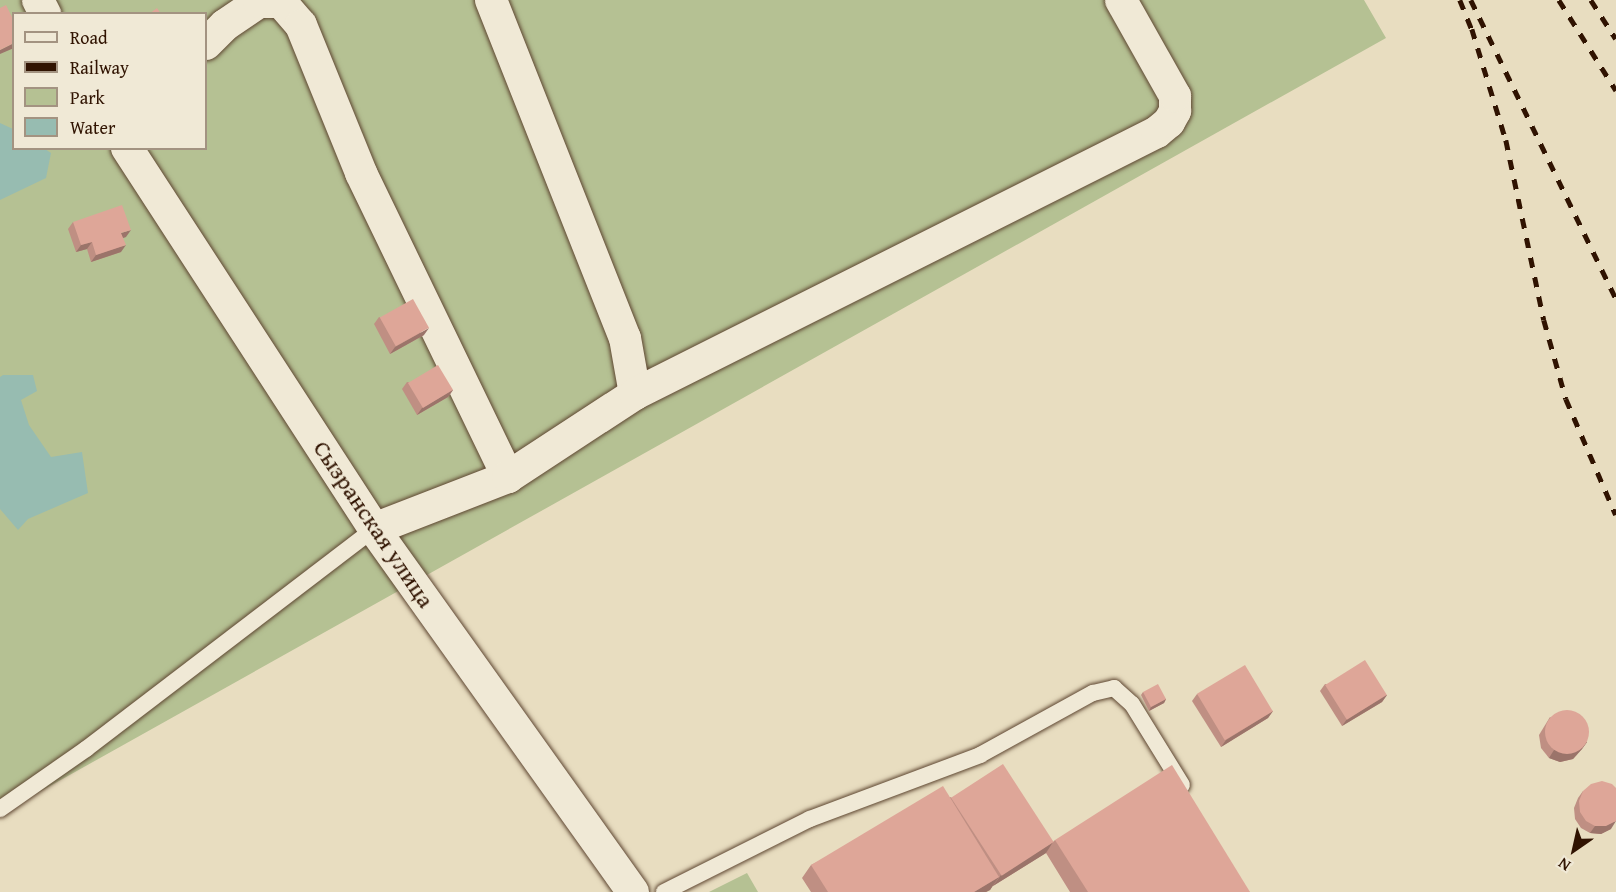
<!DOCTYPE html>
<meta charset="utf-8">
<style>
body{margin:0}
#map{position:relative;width:1616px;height:892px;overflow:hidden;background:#e8ddc0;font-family:"Gentium Book Plus",serif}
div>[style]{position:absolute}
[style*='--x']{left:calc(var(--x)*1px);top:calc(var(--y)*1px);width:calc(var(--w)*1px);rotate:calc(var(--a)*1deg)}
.green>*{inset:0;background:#b5c193}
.water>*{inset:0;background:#97bcb1}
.roads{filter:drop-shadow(0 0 2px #5e4631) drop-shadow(0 0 2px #5e4631)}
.service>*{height:16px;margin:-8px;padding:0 8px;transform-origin:8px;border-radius:8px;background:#f0e9d6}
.minor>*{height:32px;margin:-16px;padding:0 16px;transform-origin:16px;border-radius:16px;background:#f0e9d6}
.rail>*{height:4.5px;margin-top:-2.25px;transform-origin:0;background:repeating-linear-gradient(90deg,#301301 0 10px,transparent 0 20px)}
.wall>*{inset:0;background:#bf8f83}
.shaded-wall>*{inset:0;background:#9b746a}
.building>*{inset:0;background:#dea698;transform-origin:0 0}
.round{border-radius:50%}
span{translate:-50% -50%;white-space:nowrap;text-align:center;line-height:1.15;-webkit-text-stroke:4.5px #f0e9d6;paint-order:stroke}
.street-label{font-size:24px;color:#301301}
.legend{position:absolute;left:12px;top:12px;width:195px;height:138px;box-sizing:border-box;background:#f0e9d6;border:2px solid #a39381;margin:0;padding:8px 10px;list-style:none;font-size:18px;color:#301301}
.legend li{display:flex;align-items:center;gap:12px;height:30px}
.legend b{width:30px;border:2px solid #a39381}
.north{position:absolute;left:1544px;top:820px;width:60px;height:60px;-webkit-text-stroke:4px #f0e9d6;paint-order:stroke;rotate:214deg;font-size:16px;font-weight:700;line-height:24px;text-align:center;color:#301301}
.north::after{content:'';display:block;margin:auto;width:21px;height:27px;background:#301301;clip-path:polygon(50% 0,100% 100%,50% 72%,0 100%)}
</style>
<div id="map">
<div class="green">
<i style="clip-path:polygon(evenodd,0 0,1364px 0,1386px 38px,0 814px,0 0,14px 14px,206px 14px,206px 148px,14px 148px,14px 14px)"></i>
<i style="clip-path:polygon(747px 873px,758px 892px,709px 892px)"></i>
</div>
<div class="water">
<i style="clip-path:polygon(0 123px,13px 129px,14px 148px,45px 149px,51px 153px,46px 178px,0 200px)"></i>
<i style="clip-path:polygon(3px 375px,33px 375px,37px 391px,21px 400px,29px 425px,51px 457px,82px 452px,88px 493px,28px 519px,18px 530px,0 509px,0 377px)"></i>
</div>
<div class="roads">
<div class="service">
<i style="--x:0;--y:809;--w:105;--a:-34.9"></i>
<i style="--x:86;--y:749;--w:362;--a:-37.4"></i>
<i style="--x:664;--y:892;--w:163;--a:-26.6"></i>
<i style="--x:810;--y:819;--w:182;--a:-20.6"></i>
<i style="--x:980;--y:755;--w:129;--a:-28.8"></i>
<i style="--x:1093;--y:693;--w:22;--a:-13"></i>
<i style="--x:1114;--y:688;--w:24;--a:42"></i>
<i style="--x:1132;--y:704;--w:95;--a:58.3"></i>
</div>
<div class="minor">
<i style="--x:38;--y:0;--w:16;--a:63"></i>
<i style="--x:491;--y:0;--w:364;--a:68.4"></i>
<i style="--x:625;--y:338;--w:57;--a:79.9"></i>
<i style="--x:206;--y:44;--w:27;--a:-45"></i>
<i style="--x:225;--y:25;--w:41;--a:-34.1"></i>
<i style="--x:259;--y:2;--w:22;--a:0"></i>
<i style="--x:281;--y:2;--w:30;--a:49"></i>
<i style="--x:301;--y:25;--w:160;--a:67.9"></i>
<i style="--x:361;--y:173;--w:338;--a:64.2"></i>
<i style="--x:127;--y:148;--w:454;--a:57"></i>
<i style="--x:374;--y:529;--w:446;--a:54.5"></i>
<i style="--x:374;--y:529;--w:144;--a:-21.2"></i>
<i style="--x:508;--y:477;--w:152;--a:-33.2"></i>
<i style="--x:635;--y:394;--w:584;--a:-26.65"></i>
<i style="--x:1157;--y:132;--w:16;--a:-40"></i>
<i style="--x:1169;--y:122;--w:13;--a:-61"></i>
<i style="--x:1175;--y:111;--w:15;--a:-90"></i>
<i style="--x:1175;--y:96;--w:110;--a:-119.4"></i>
</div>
</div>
<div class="rail">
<i style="--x:1460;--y:0;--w:31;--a:68"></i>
<i style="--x:1472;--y:29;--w:116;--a:73"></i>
<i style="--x:1506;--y:140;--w:184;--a:78.1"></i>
<i style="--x:1544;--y:320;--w:82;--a:74.4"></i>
<i style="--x:1566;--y:399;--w:126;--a:66.7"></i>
<i style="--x:1471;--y:0;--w:332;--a:64.1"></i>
<i style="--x:1559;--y:0;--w:107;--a:57.7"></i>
<i style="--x:1591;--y:0;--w:46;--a:57.3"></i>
</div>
<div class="wall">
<i style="clip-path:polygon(73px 222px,126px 237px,123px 238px,121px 252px,91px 262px,87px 249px,76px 252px,68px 229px)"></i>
<i style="clip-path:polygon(379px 317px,424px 335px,390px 354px,374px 324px)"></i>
<i style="clip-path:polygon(407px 382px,453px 390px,448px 397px,417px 415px,402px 389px)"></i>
<i style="clip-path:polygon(1325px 684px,1387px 695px,1382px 702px,1342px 726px,1320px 691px)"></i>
<i style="clip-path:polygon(1143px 692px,1166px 699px,1164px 703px,1149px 711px,1141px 695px)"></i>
<i style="clip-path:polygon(1197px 694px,1273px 711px,1268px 718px,1221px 747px,1192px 701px)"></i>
<i style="clip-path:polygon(1550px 717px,1587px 742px,1582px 749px,1573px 759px,1560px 762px,1549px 758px,1541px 748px,1539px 735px)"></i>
<i style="clip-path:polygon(1583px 791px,1611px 829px,1601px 834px,1590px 833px,1581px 828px,1575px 819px,1574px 808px,1578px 798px)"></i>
<i style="clip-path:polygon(950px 797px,1053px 842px,1055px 840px,1250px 892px,1070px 892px,1046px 853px,993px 886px,993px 885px,990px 890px,986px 892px,811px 892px,802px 878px,811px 865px)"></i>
</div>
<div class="shaded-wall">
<i style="clip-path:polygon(14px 43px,14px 48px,0 54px,0 50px)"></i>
<i style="clip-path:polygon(131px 230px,126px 237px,116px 240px,121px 233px)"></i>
<i style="clip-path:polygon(92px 242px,87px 249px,76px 252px,81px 245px)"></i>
<i style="clip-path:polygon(126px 245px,121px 252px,91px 262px,96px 255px)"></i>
<i style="clip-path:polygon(429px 328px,424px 335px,390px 354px,395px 347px)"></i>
<i style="clip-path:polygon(453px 390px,448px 397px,417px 415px,422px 408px)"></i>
<i style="clip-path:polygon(1387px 695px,1382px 702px,1342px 726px,1347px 719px)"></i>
<i style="clip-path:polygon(1166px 699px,1164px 703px,1149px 711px,1151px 707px)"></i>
<i style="clip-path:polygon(1273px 711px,1268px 718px,1221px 747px,1226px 740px)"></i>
<i style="clip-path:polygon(1587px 742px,1582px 749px,1573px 759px,1560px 762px,1549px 758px,1554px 750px)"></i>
<i style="clip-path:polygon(1616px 821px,1611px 829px,1601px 834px,1590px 833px,1595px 826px)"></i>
<i style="clip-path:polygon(1053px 842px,1046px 853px,993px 886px,1001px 875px)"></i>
<i style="clip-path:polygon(999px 877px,990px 890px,986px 892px,974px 892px)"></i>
</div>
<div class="building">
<i style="clip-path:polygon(6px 5px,14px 21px,14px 43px,0 50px,0 8px)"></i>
<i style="clip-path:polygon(157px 8px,161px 14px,149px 14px)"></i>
<i style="clip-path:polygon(122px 205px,131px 230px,121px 233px,126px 245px,96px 255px,92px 242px,81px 245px,73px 222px)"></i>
<i style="left:413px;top:299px;width:33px;height:38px;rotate:61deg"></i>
<i style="left:438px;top:365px;width:29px;height:35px;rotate:59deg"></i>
<i style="left:1365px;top:660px;width:41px;height:47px;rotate:58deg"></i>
<i style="left:1245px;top:665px;width:54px;height:56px;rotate:59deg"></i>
<i style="left:1158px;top:684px;width:17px;height:17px;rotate:62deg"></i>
<i class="round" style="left:1545px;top:710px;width:44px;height:44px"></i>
<i style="left:1003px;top:764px;width:93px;height:62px;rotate:57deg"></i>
<i style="clip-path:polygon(1172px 765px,1250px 892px,1088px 892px,1055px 840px)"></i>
<i style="clip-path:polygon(1602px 781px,1612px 784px,1616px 788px,1616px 821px,1606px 826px,1595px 826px,1586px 821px,1580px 812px,1579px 801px,1583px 791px,1591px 784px)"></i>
<i style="clip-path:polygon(943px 786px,999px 877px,974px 892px,828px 892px,811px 865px)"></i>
</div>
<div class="street-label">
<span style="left:374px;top:524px;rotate:56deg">Сызранская улица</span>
</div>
<ul class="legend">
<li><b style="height:8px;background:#f0e9d6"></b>Road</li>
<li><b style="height:8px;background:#301301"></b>Railway</li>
<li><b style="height:16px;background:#b5c193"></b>Park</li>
<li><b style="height:16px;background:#97bcb1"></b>Water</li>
</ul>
<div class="north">N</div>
</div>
